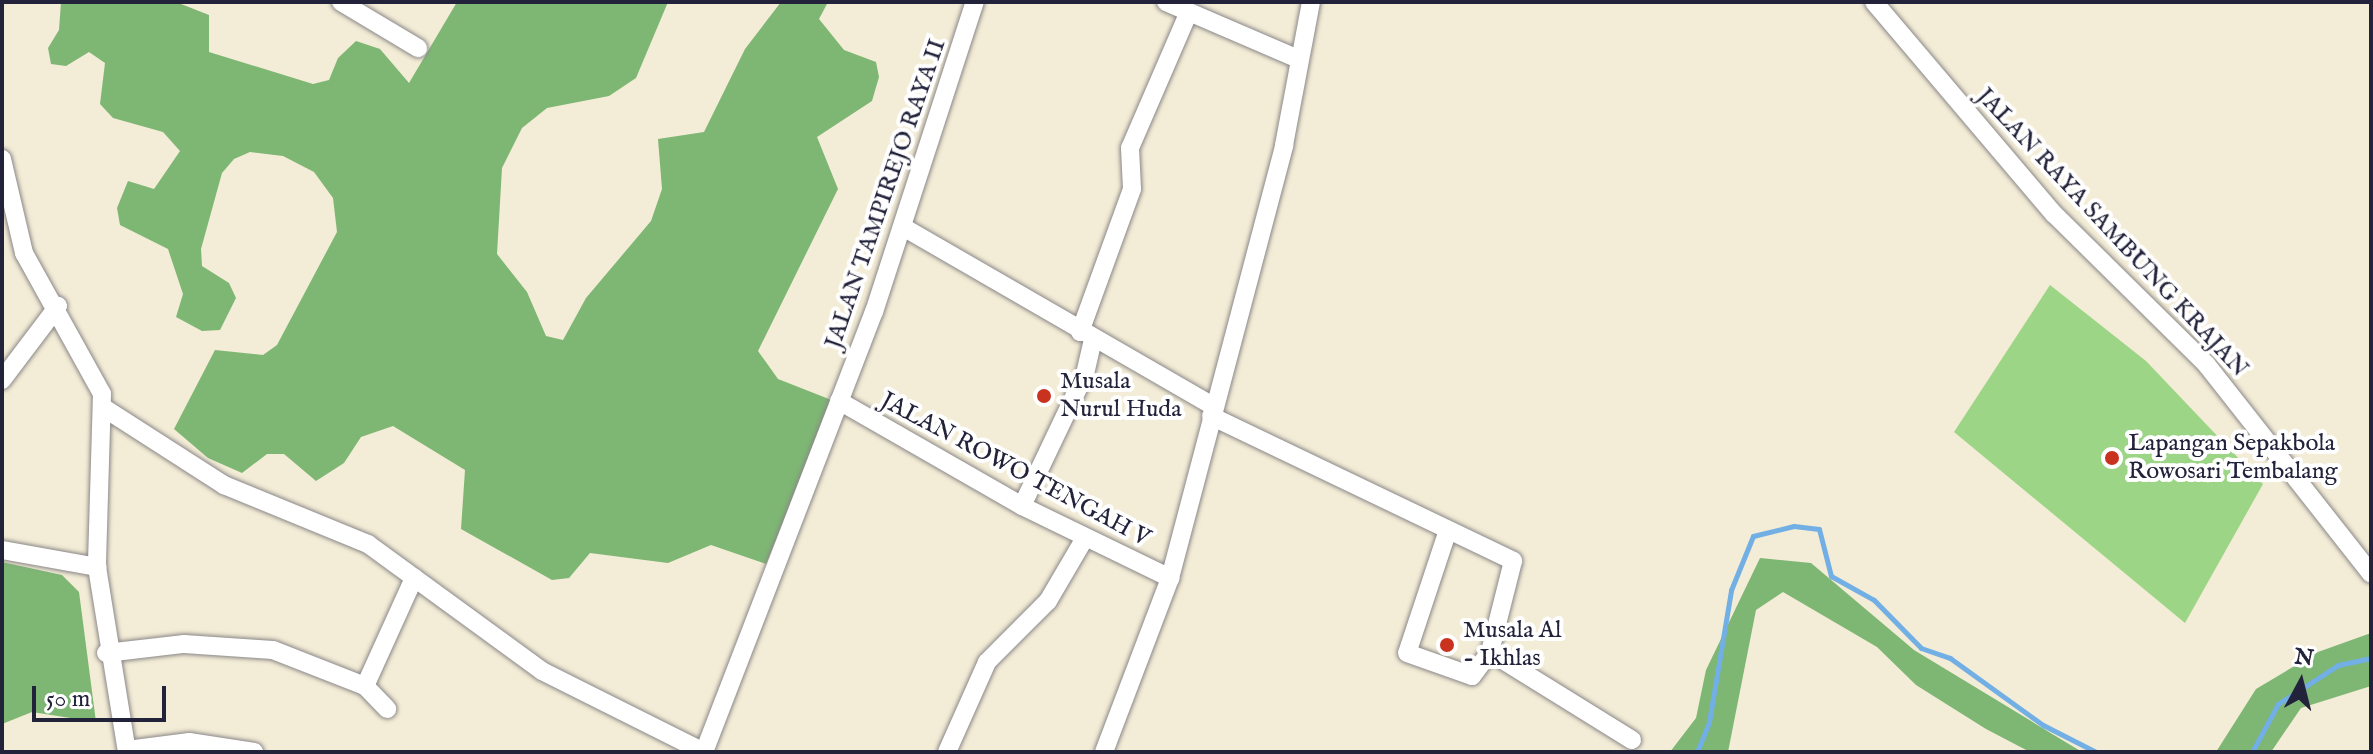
<!DOCTYPE html>
<style>
body{margin:0}
#map{position:relative;width:2373px;height:754px;overflow:hidden;background:#f3ecd6;font-family:"IM FELL English",serif}
div>[style]{position:absolute}
[style*='--x']{left:calc(var(--x)*1px);top:calc(var(--y)*1px);width:calc(var(--w)*1px);rotate:calc(var(--a)*1deg)}
.green>*{inset:0;background:#9dd587}
.forest>*{inset:0;background:#7eb674}
.stream>*{height:5px;margin:-2.5px;padding:0 2.5px;transform-origin:2.5px;border-radius:2.5px;background:#72afe4}
.roads{filter:drop-shadow(0 0 2px #8a8788) drop-shadow(0 0 2px #8a8788)}
.minor>*{height:18px;margin:-9px;padding:0 9px;transform-origin:9px;border-radius:9px;background:#fff}
.dots>*{width:22px;height:22px;translate:-50% -50%;box-sizing:border-box;border:4px solid #fff;border-radius:50%}
span{translate:-50% -50%;white-space:nowrap;text-align:center;line-height:1.15;-webkit-text-stroke:8px #fff;paint-order:stroke}
.street-label{font-size:24px;color:#22223b}
.poi-label{font-size:24px;color:#22223b}
.left{translate:0 -50%;text-align:left}
.frame{position:absolute;inset:0;border:4px solid #22223b;pointer-events:none}
.north{position:absolute;left:2261px;top:642px;width:80px;height:80px;-webkit-text-stroke:6px #fff;paint-order:stroke;rotate:7deg;font-size:22px;font-weight:700;line-height:32px;text-align:center;color:#22223b}
.north::after{content:'';display:block;margin:auto;width:28px;height:36px;background:#22223b;clip-path:polygon(50% 0,100% 100%,50% 72%,0 100%)}
.scale{position:absolute;left:32px;top:686px;width:134px;height:36px;box-sizing:border-box;border:4px solid #22223b;border-top:0;padding-left:10px;font-size:24px;line-height:28px;white-space:nowrap;color:#22223b;-webkit-text-stroke:6px #fff;paint-order:stroke}
</style>
<div id="map">
<div class="green">
<i style="clip-path:polygon(2050px 285px,2146px 361px,2263px 484px,2185px 623px,1954px 432px)"></i>
</div>
<div class="forest">
<i style="clip-path:polygon(61px 2px,176px 2px,209px 15px,209px 52px,313px 84px,329px 80px,338px 58px,356px 41px,380px 49px,409px 83px,457px 2px,668px 2px,636px 78px,609px 96px,547px 108px,522px 128px,502px 168px,497px 254px,527px 292px,546px 336px,563px 340px,586px 298px,651px 221px,662px 189px,658px 139px,704px 132px,745px 49px,781px 2px,828px 2px,819px 19px,844px 50px,876px 62px,879px 77px,872px 101px,817px 137px,838px 189px,758px 351px,778px 379px,834px 401px,766px 564px,711px 545px,668px 563px,590px 553px,569px 578px,552px 580px,461px 529px,465px 470px,393px 426px,361px 437px,344px 463px,316px 481px,284px 454px,267px 454px,242px 473px,208px 458px,174px 429px,215px 350px,263px 355px,277px 345px,337px 232px,333px 198px,314px 172px,283px 156px,250px 152px,234px 159px,222px 173px,201px 249px,202px 266px,229px 283px,236px 298px,220px 330px,202px 331px,176px 317px,183px 294px,168px 249px,120px 225px,117px 208px,128px 181px,154px 189px,180px 151px,163px 132px,113px 118px,100px 104px,105px 63px,89px 52px,66px 66px,51px 64px,48px 48px,59px 30px)"></i>
<i style="clip-path:polygon(1760px 558px,1811px 563px,1914px 650px,2082px 752px,2030px 752px,1986px 729px,1916px 685px,1877px 647px,1783px 592px,1756px 610px,1728px 752px,1670px 752px,1696px 718px,1706px 670px)"></i>
<i style="clip-path:polygon(2px 562px,62px 575px,79px 592px,96px 722px,32px 712px,2px 724px)"></i>
<i style="clip-path:polygon(2371px 633px,2371px 686px,2301px 708px,2271px 752px,2216px 752px,2256px 689px,2318px 652px)"></i>
</div>
<div class="stream">
<i style="--x:1697;--y:752;--w:32;--a:-68"></i>
<i style="--x:1709;--y:722;--w:134;--a:-80.5"></i>
<i style="--x:1731;--y:590;--w:58;--a:-67.8"></i>
<i style="--x:1753;--y:536;--w:42;--a:-13.7"></i>
<i style="--x:1794;--y:526;--w:25;--a:7"></i>
<i style="--x:1819;--y:529;--w:49;--a:75.7"></i>
<i style="--x:1831;--y:576;--w:49;--a:29.2"></i>
<i style="--x:1874;--y:600;--w:67;--a:45.6"></i>
<i style="--x:1921;--y:648;--w:31;--a:19"></i>
<i style="--x:1950;--y:658;--w:115;--a:35.8"></i>
<i style="--x:2043;--y:725;--w:59;--a:27"></i>
<i style="--x:2252;--y:752;--w:55;--a:-61.6"></i>
<i style="--x:2278;--y:704;--w:72;--a:-33"></i>
<i style="--x:2338;--y:665;--w:34;--a:-12"></i>
</div>
<div class="roads">
<div class="minor">
<i style="--x:341;--y:2;--w:90;--a:30.9"></i>
<i style="--x:1166;--y:2;--w:142;--a:23.3"></i>
<i style="--x:1874;--y:2;--w:278;--a:49.7"></i>
<i style="--x:2054;--y:214;--w:214;--a:44.6"></i>
<i style="--x:2206;--y:364;--w:267;--a:51.8"></i>
<i style="--x:2;--y:159;--w:97;--a:76.8"></i>
<i style="--x:24;--y:253;--w:161;--a:61"></i>
<i style="--x:102;--y:394;--w:173;--a:91.7"></i>
<i style="--x:97;--y:567;--w:187;--a:80.8"></i>
<i style="--x:903;--y:227;--w:358;--a:30"></i>
<i style="--x:1080;--y:332;--w:152;--a:-70"></i>
<i style="--x:1132;--y:189;--w:41;--a:-92.8"></i>
<i style="--x:1130;--y:148;--w:146;--a:-66.6"></i>
<i style="--x:2;--y:380;--w:93;--a:-52.9"></i>
<i style="--x:839;--y:401;--w:211;--a:29.8"></i>
<i style="--x:1022;--y:506;--w:165;--a:25.9"></i>
<i style="--x:104;--y:408;--w:143;--a:32.7"></i>
<i style="--x:224;--y:485;--w:156;--a:22.3"></i>
<i style="--x:368;--y:544;--w:215;--a:36.1"></i>
<i style="--x:542;--y:671;--w:181;--a:26.6"></i>
<i style="--x:1211;--y:416;--w:335;--a:25.6"></i>
<i style="--x:1513;--y:561;--w:94;--a:104.2"></i>
<i style="--x:1490;--y:652;--w:167;--a:31.8"></i>
<i style="--x:1022;--y:506;--w:146;--a:-64.5"></i>
<i style="--x:1085;--y:374;--w:36;--a:-77"></i>
<i style="--x:1447;--y:533;--w:126;--a:108.4"></i>
<i style="--x:1407;--y:653;--w:69;--a:19.5"></i>
<i style="--x:1472;--y:676;--w:30;--a:-53"></i>
<i style="--x:2;--y:550;--w:97;--a:10.1"></i>
<i style="--x:106;--y:653;--w:79;--a:-6.6"></i>
<i style="--x:184;--y:644;--w:89;--a:3.9"></i>
<i style="--x:273;--y:650;--w:99;--a:21.4"></i>
<i style="--x:365;--y:686;--w:32;--a:46"></i>
<i style="--x:365;--y:686;--w:119;--a:-65.6"></i>
<i style="--x:127;--y:750;--w:63;--a:-7.4"></i>
<i style="--x:189;--y:742;--w:66;--a:8.7"></i>
<i style="--x:704;--y:752;--w:472;--a:-68.9"></i>
<i style="--x:874;--y:312;--w:326;--a:-72"></i>
<i style="--x:947;--y:752;--w:98;--a:-66"></i>
<i style="--x:987;--y:662;--w:86;--a:-45"></i>
<i style="--x:1048;--y:601;--w:73;--a:-59.6"></i>
<i style="--x:1104;--y:752;--w:186;--a:-69.2"></i>
<i style="--x:1170;--y:578;--w:448;--a:-75.2"></i>
<i style="--x:1284;--y:145;--w:146;--a:-79.3"></i>
</div>
</div>
<div class="dots">
<i style="left:1044px;top:396px;background:#c8321e"></i>
<i style="left:2112px;top:458px;background:#c8321e"></i>
<i style="left:1447px;top:645px;background:#c8321e"></i>
</div>
<div class="street-label">
<span style="left:886px;top:194px;rotate:-71deg">JALAN TAMPIREJO RAYA II</span>
<span style="left:2112px;top:233px;rotate:47deg">JALAN RAYA SAMBUNG KRAJAN</span>
<span style="left:1015px;top:470px;rotate:28deg">JALAN ROWO TENGAH V</span>
</div>
<div class="poi-label">
<span class="left" style="left:1060px;top:396px">Musala<br>Nurul Huda</span>
<span class="left" style="left:2128px;top:458px">Lapangan Sepakbola<br>Rowosari Tembalang</span>
<span class="left" style="left:1463px;top:645px">Musala Al<br>- Ikhlas</span>
</div>
<div class="frame"></div>
<div class="north">N</div>
<div class="scale">50 m</div>
</div>
